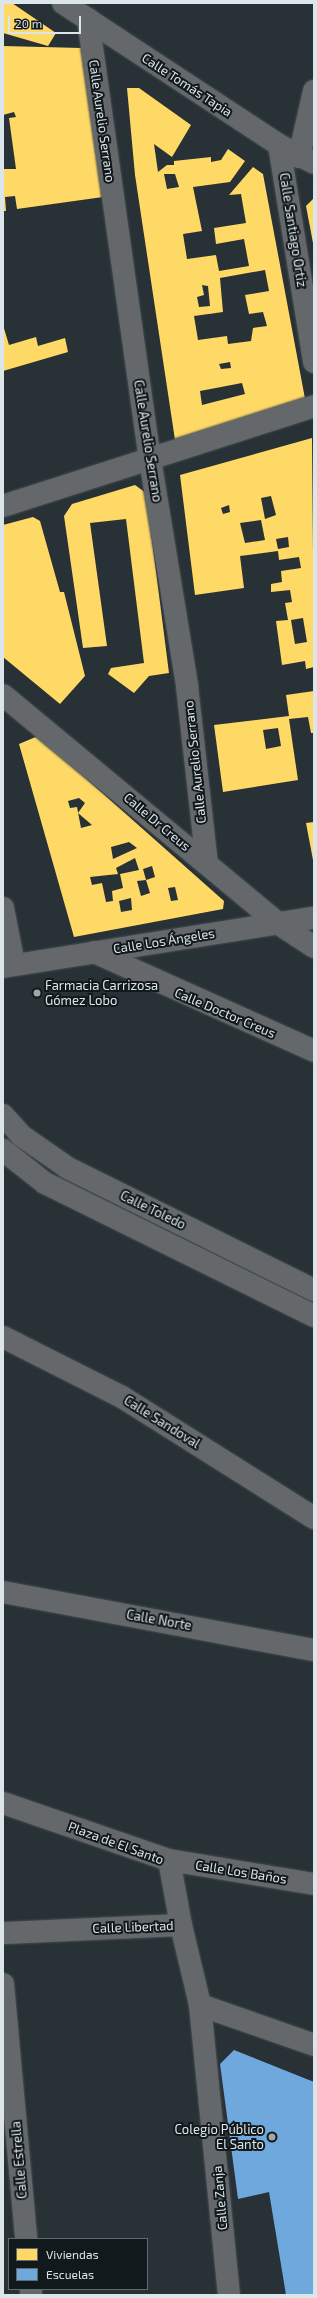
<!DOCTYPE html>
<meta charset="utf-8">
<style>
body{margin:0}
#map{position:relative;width:317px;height:2298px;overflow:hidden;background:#283135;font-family:"Exo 2",sans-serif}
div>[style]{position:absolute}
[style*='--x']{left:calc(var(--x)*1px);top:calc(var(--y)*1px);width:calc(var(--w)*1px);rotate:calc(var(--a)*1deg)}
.homes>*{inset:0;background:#ffd966}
.schools>*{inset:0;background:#6fa8dc}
.roads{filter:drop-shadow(0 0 1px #454d51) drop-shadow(0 0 1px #454d51)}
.minor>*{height:22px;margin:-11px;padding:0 11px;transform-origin:11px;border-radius:11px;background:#64686b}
.dots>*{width:11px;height:11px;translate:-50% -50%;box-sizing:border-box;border:2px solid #12191c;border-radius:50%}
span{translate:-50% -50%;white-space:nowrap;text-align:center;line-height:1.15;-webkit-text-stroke:4px #12191c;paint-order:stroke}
.street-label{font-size:13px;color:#dbe5ea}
.poi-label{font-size:13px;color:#dbe5ea}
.left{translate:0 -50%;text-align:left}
.right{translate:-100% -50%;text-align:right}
.frame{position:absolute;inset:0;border:4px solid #dbe5ea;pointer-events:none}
.legend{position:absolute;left:8px;top:2238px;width:140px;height:52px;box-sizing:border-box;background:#12191c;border:1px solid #626b6e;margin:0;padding:5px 7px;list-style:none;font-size:12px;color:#dbe5ea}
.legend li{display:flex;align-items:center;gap:8px;height:20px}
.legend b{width:20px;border:1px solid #626b6e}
.scale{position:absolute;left:8px;top:16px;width:73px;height:18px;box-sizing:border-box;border:2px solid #dbe5ea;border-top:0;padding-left:5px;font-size:12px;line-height:14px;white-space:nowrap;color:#dbe5ea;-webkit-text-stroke:3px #12191c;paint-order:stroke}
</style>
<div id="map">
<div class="homes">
<i style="clip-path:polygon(3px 3px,12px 3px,56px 33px,48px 46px,3px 33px)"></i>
<i style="clip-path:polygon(3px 46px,81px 48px,85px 54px,103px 197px,17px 209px,15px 196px,5px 197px,6px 211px,3px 211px,3px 169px,16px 169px,9px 118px,16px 117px,14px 112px,3px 115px)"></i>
<i style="clip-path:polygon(evenodd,127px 88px,139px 88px,191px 125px,172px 157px,154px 144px,158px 172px,167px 165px,174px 165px,174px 161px,211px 157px,211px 162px,221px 160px,228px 149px,245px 161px,230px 182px,193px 187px,202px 231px,183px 234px,187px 259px,216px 255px,219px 271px,249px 266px,244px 239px,216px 244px,214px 228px,246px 223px,241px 194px,229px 195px,253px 167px,263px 174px,306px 404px,175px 440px,135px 175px,127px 88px,164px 174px,175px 174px,179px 187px,167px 189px,164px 174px,127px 88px,265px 270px,269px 291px,245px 295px,249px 314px,263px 312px,267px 326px,253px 328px,251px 341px,228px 344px,227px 336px,198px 340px,194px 316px,223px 312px,220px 278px,265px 270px,127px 88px,202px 285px,208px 286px,210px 306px,199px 307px,197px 297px,204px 295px,202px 285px,127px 88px,230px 362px,231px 368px,221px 369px,219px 364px,230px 362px,127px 88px,242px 383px,245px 394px,202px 405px,200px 391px,242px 383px)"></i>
<i style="clip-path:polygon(314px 198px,314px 243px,313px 243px,306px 206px)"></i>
<i style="clip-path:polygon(3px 325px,9px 345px,36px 337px,38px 346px,65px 338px,68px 352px,3px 371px)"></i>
<i style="clip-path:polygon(evenodd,312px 438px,314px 667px,306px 669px,305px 661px,282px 665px,276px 621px,288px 620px,285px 603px,292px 602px,290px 590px,271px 592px,271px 584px,282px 582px,281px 571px,301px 568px,299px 557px,279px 560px,278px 551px,240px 556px,244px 588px,195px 595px,180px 475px,312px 438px,271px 496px,276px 515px,265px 519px,261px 498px,271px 496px,312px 438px,229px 505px,230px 512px,223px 514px,221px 508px,229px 505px,312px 438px,261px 520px,265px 540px,245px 543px,240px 523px,261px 520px,312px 438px,288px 537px,289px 547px,278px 549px,276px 539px,288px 537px,312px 438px,303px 618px,307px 642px,295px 644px,291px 620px,303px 618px)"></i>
<i style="clip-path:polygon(135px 485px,146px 493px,169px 673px,149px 676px,134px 693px,108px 674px,111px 668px,144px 663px,126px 519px,90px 523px,107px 646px,83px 648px,64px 516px,72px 504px)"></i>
<i style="clip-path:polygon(33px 517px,40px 521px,60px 592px,64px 592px,85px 676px,60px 704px,3px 657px,3px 525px)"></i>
<i style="clip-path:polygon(evenodd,314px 691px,314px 733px,311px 733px,308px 717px,289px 719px,298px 780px,223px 792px,214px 725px,289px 716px,286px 695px,314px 691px,278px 728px,281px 746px,266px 749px,263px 730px,278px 728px)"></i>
<i style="clip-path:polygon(evenodd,38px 736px,224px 901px,223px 909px,74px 937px,19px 744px,38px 736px,79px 798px,85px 803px,78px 813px,92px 825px,81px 828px,77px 807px,70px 808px,68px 801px,79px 798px,38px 736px,129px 842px,137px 848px,113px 859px,111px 847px,129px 842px,38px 736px,135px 858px,139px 870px,120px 874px,123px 888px,112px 891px,113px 901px,106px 902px,102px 883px,92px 885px,90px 877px,118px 874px,116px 868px,135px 858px,38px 736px,152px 866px,155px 877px,146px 880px,143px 869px,152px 866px,38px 736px,146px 880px,150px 893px,141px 896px,137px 881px,146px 880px,38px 736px,175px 887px,178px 900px,171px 901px,168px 888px,175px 887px,38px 736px,131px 898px,132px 910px,121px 912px,119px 901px,131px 898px)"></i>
<i style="clip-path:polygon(314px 822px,314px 860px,313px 860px,306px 823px)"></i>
</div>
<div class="schools">
<i style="clip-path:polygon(234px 2050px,314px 2082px,314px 2295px,286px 2295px,269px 2192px,238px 2199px,220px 2064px)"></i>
</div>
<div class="roads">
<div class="minor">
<i style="--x:63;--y:3;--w:258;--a:33.3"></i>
<i style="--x:279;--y:145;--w:39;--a:27"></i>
<i style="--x:88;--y:19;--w:444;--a:82"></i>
<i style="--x:150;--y:459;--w:230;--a:80.7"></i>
<i style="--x:187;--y:686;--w:178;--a:83.6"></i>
<i style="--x:279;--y:145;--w:220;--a:80.8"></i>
<i style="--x:299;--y:157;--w:68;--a:-77.2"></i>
<i style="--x:3;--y:506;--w:327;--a:-17.8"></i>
<i style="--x:3;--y:695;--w:359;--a:39.7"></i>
<i style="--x:279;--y:924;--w:42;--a:33.3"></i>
<i style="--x:3;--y:908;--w:57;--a:78.9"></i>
<i style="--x:94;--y:952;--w:241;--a:24.2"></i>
<i style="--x:3;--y:967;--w:315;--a:-9"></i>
<i style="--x:3;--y:1115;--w:28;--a:48"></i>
<i style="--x:22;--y:1136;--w:56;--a:34.8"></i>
<i style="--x:68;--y:1168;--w:275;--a:26.4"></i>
<i style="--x:3;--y:1150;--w:53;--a:38.2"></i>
<i style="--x:45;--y:1183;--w:300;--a:26.3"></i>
<i style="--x:3;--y:1337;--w:133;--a:26.8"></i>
<i style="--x:122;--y:1397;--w:227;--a:32.2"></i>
<i style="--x:3;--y:1592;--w:316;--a:10.6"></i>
<i style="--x:3;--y:1803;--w:176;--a:19"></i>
<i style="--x:169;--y:1860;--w:66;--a:79.5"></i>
<i style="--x:169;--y:1860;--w:147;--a:9.4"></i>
<i style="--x:3;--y:1933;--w:178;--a:-2.6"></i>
<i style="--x:181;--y:1925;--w:82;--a:76.6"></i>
<i style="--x:200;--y:2005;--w:121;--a:19.3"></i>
<i style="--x:3;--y:1984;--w:256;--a:84.8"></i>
<i style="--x:200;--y:2005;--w:291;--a:84.3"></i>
<i style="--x:31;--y:2289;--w:6;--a:90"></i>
</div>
</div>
<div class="dots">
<i style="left:37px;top:993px;background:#9ca6ab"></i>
<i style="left:272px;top:2137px;background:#9ca6ab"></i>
</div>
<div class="street-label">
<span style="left:187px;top:85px;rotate:33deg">Calle Tomás Tapia</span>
<span style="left:102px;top:121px;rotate:82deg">Calle Aurelio Serrano</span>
<span style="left:293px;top:230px;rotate:81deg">Calle Santiago Ortiz</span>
<span style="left:148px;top:441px;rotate:81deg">Calle Aurelio Serrano</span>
<span style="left:195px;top:762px;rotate:-96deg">Calle Aurelio Serrano</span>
<span style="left:157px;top:822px;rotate:40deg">Calle Dr Creus</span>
<span style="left:164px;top:941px;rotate:-9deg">Calle Los Ángeles</span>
<span style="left:225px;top:1013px;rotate:23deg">Calle Doctor Creus</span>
<span style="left:153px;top:1210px;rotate:26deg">Calle Toledo</span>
<span style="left:162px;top:1422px;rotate:32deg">Calle Sandoval</span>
<span style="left:159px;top:1620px;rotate:10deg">Calle Norte</span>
<span style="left:116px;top:1843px;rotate:20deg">Plaza de El Santo</span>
<span style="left:241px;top:1872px;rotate:9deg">Calle Los Baños</span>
<span style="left:133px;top:1927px;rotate:-2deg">Calle Libertad</span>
<span style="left:19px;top:2160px;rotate:-95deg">Calle Estrella</span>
<span style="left:220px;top:2198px;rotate:-95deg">Calle Zanja</span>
</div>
<div class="poi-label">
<span class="left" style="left:45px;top:993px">Farmacia Carrizosa<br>Gómez Lobo</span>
<span class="right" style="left:264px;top:2137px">Colegio Público<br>El Santo</span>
</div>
<div class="frame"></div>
<ul class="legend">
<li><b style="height:11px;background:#ffd966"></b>Viviendas</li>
<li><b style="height:11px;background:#6fa8dc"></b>Escuelas</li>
</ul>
<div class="scale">20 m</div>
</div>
